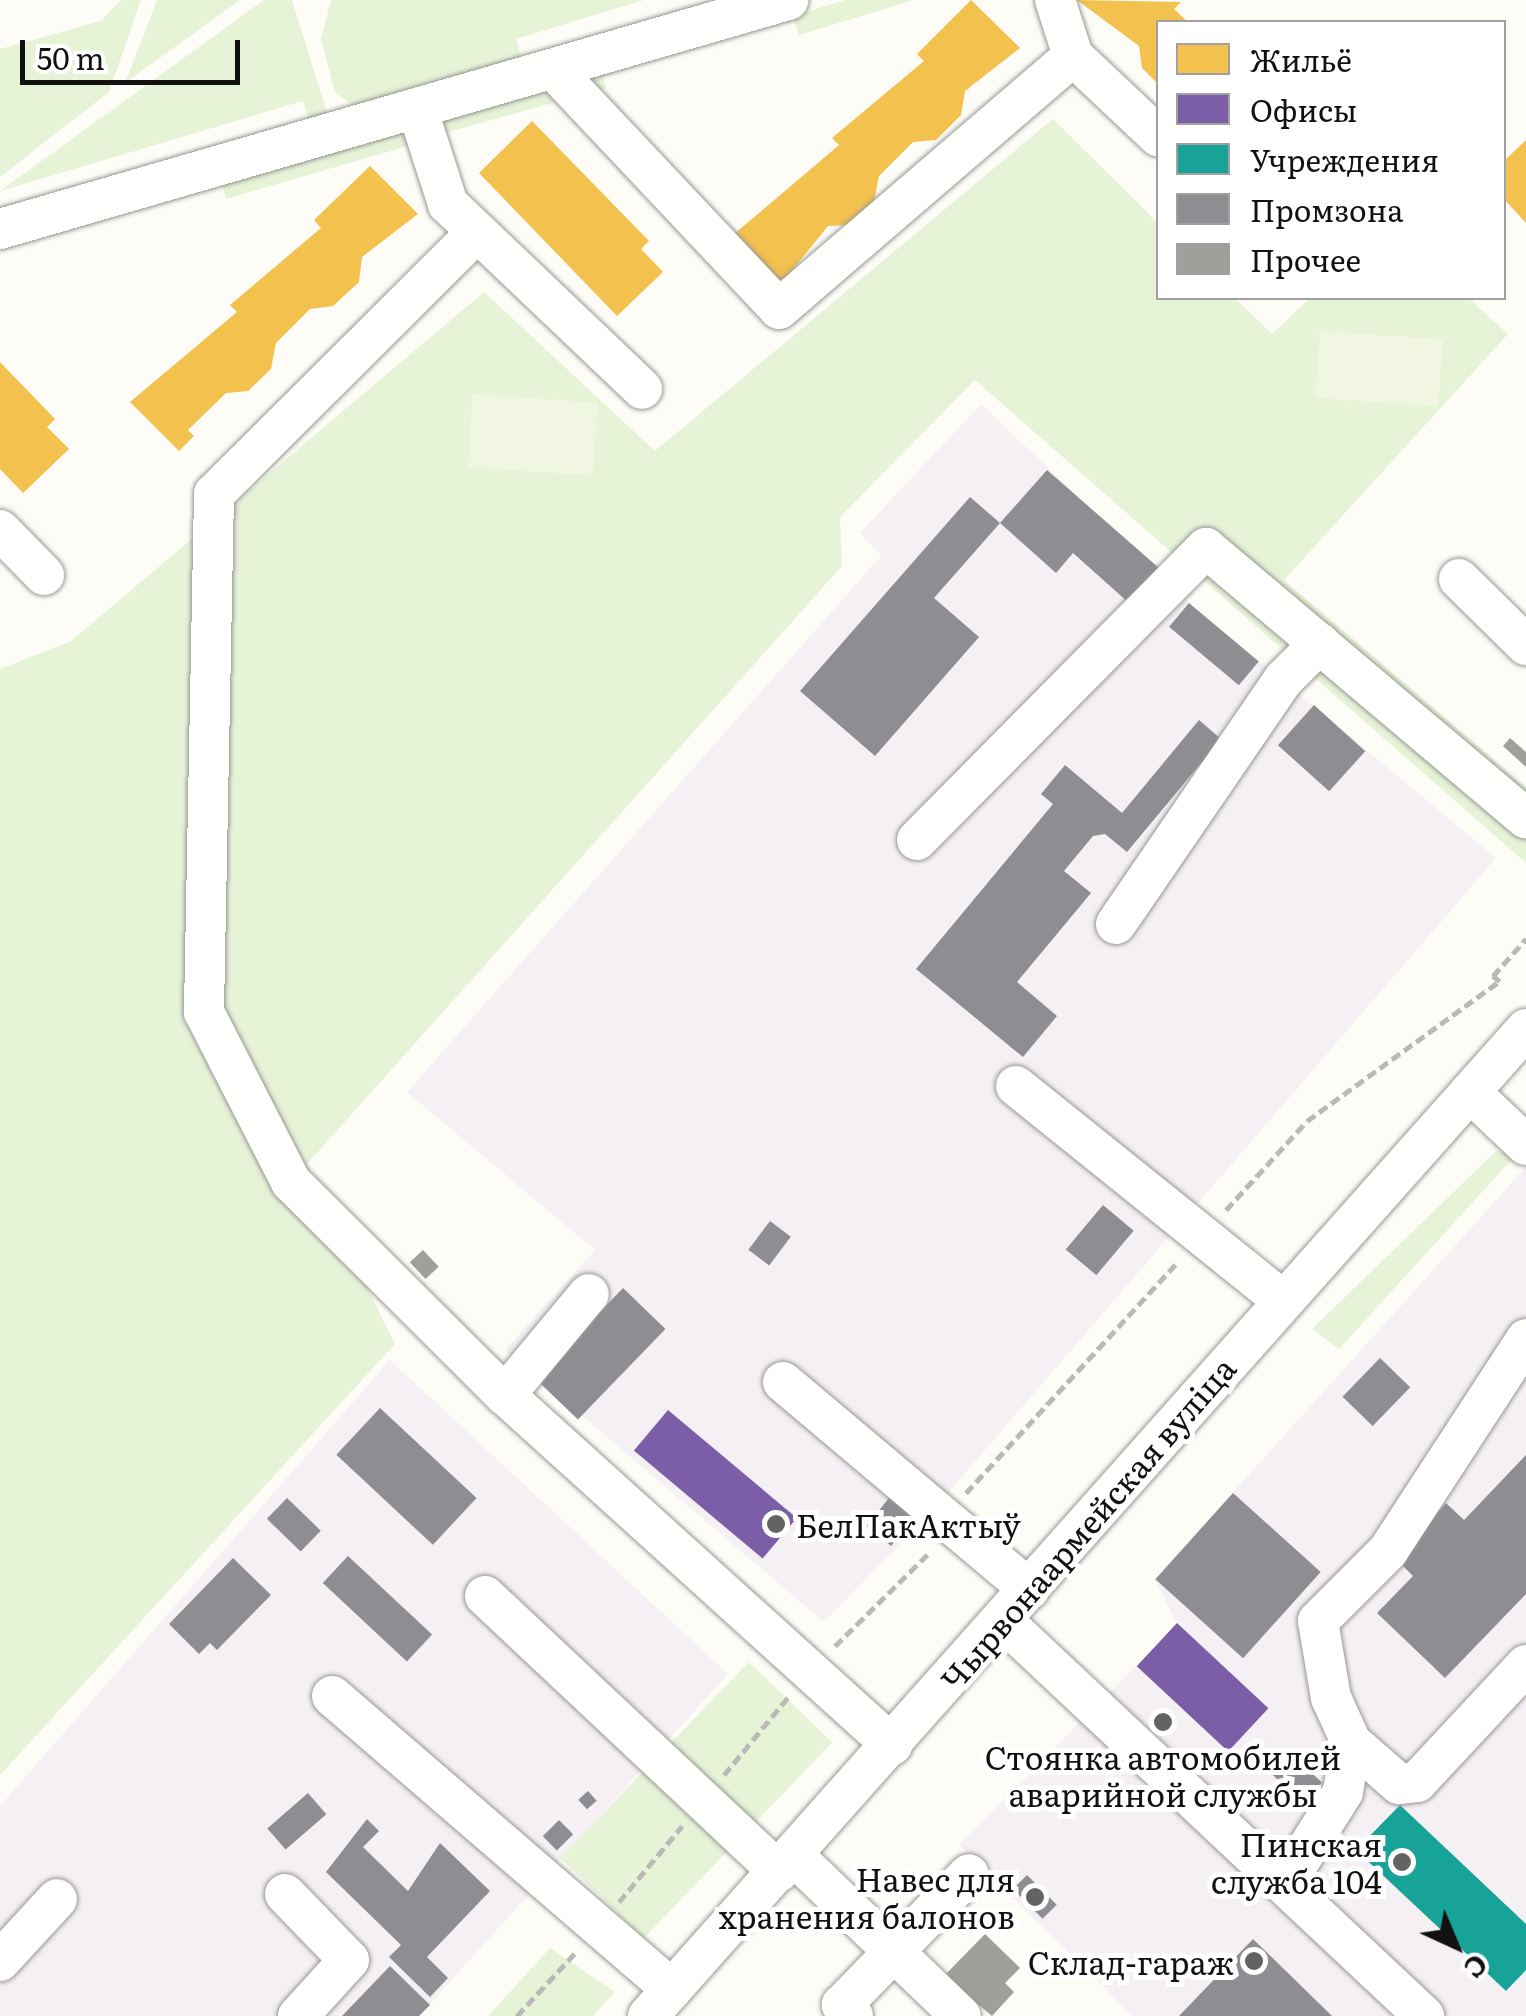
<!DOCTYPE html>
<meta charset="utf-8">
<style>
body{margin:0}
#map{position:relative;width:1526px;height:2016px;overflow:hidden;background:#fdfcf7;font-family:Literata,serif}
div>[style]{position:absolute}
[style*='--x']{left:calc(var(--x)*1px);top:calc(var(--y)*1px);width:calc(var(--w)*1px);rotate:calc(var(--a)*1deg)}
.industrial>*{inset:0;background:#f5f0f3}
.green>*{inset:0;background:#e7f3d7;transform-origin:0 0}
.pitch>*{inset:0;background:#f0f6e1;transform-origin:0 0}
.homes>*{inset:0;background:#f2c14e}
.offices>*{inset:0;background:#7b5ea7;transform-origin:0 0}
.public>*{inset:0;background:#17a398}
.industry>*{inset:0;background:#8d8d92;transform-origin:0 0}
.building>*{inset:0;background:#a19f9c;transform-origin:0 0}
.path>*{height:5px;margin-top:-2.5px;transform-origin:0;background:repeating-linear-gradient(90deg,#b9b9b8 0 10px,transparent 0 15px)}
.roads{filter:drop-shadow(0 0 2px #979795) drop-shadow(0 0 2px #979795)}
.minor>*{height:40px;margin:-20px;padding:0 20px;transform-origin:20px;border-radius:20px;background:#fffffe}
.dots>*{width:28px;height:28px;translate:-50% -50%;box-sizing:border-box;border:5px solid #fff;border-radius:50%}
span{translate:-50% -50%;white-space:nowrap;text-align:center;line-height:1.15;-webkit-text-stroke:10px #fff;paint-order:stroke}
.street-label{font-size:32px;color:#111}
.poi-label{font-size:32px;color:#111}
.left{translate:0 -50%;text-align:left}
.right{translate:-100% -50%;text-align:right}
.legend{position:absolute;left:1156px;top:20px;width:350px;height:280px;box-sizing:border-box;background:#fff;border:2px solid #a0a0a0;margin:0;padding:12px 18px;list-style:none;font-size:30px;color:#111}
.legend li{display:flex;align-items:center;gap:20px;height:50px}
.legend b{width:50px;border:2px solid #a0a0a0}
.north{position:absolute;left:1406px;top:1896px;width:100px;height:100px;-webkit-text-stroke:8px #fff;paint-order:stroke;rotate:136deg;font-size:28px;font-weight:700;line-height:40px;text-align:center;color:#111}
.north::after{content:'';display:block;margin:auto;width:35px;height:45px;background:#111;clip-path:polygon(50% 0,100% 100%,50% 72%,0 100%)}
.scale{position:absolute;left:20px;top:40px;width:220px;height:45px;box-sizing:border-box;border:5px solid #111;border-top:0;padding-left:12px;font-size:30px;line-height:35px;white-space:nowrap;color:#111;-webkit-text-stroke:8px #fff;paint-order:stroke}
</style>
<div id="map">
<div class="industrial">
<i style="clip-path:polygon(981px 404px,1189px 603px,1496px 858px,934px 1509px,824px 1622px,505px 1350px,595px 1250px,407px 1092px,882px 555px,860px 533px)"></i>
<i style="clip-path:polygon(1526px 1167px,1526px 2016px,1133px 2016px,959px 1845px,1177px 1624px,1155px 1579px)"></i>
<i style="clip-path:polygon(390px 1360px,728px 1674px,419px 2016px,0 2016px,0 1806px)"></i>
</div>
<div class="green">
<i style="clip-path:polygon(121px 0,141px 0,109px 92px,0 177px,0 49px,101px 21px)"></i>
<i style="clip-path:polygon(157px 0,240px 0,125px 83px)"></i>
<i style="clip-path:polygon(264px 0,292px 0,329px 119px,309px 119px,303px 101px,0 191px)"></i>
<i style="clip-path:polygon(331px 0,644px 0,516px 39px,522px 60px,355px 106px,335px 93px,321px 39px)"></i>
<i style="clip-path:polygon(845px 0,914px 0,799px 35px,793px 16px)"></i>
<i style="clip-path:polygon(601px 69px,606px 88px,438px 135px,442px 121px)"></i>
<i style="clip-path:polygon(1053px 119px,1158px 223px,1158px 298px,1235px 298px,1272px 334px,1310px 298px,1468px 298px,1508px 334px,1284px 580px,1526px 787px,1526px 863px,975px 380px,840px 517px,842px 566px,307px 1164px,395px 1344px,0 1775px,0 669px,71px 641px,484px 292px,655px 451px)"></i>
<i style="clip-path:polygon(398px 125px,418px 143px,226px 199px,222px 184px)"></i>
<i style="clip-path:polygon(1496px 1151px,1515px 1156px,1339px 1349px,1312px 1329px)"></i>
<i style="left:749px;top:1662px;width:116px;height:272px;rotate:44deg"></i>
<i style="clip-path:polygon(550px 1948px,615px 1992px,593px 2016px,488px 2016px)"></i>
</div>
<div class="pitch">
<i style="left:1320px;top:331px;width:123px;height:67px;rotate:4deg"></i>
<i style="left:473px;top:394px;width:125px;height:73px;rotate:4deg"></i>
</div>
<div class="homes">
<i style="clip-path:polygon(971px 0,1020px 48px,965px 91px,961px 115px,936px 140px,913px 142px,879px 176px,874px 202px,851px 225px,828px 226px,781px 284px,733px 235px,839px 145px,832px 138px,924px 61px,917px 54px)"></i>
<i style="clip-path:polygon(1077px 0,1181px 2px,1174px 9px,1188px 22px,1158px 22px,1158px 84px,1142px 68px,1139px 46px)"></i>
<i style="clip-path:polygon(532px 121px,649px 241px,641px 249px,663px 272px,617px 316px,479px 173px)"></i>
<i style="clip-path:polygon(1526px 140px,1526px 223px,1504px 199px,1504px 161px)"></i>
<i style="clip-path:polygon(370px 166px,418px 214px,362px 257px,359px 282px,333px 306px,310px 309px,276px 343px,271px 369px,248px 391px,226px 393px,188px 430px,194px 436px,179px 451px,130px 402px,237px 312px,230px 305px,321px 228px,314px 220px)"></i>
<i style="clip-path:polygon(0 362px,55px 419px,47px 427px,69px 449px,23px 493px,0 469px)"></i>
</div>
<div class="offices">
<i style="left:668px;top:1410px;width:168px;height:53px;rotate:40deg"></i>
<i style="left:1177px;top:1623px;width:125px;height:59px;rotate:43deg"></i>
</div>
<div class="public">
<i style="clip-path:polygon(1400px 1805px,1526px 1924px,1526px 1970px,1506px 1991px,1356px 1850px)"></i>
</div>
<div class="industry">
<i style="clip-path:polygon(1047px 470px,1159px 568px,1129px 603px,1073px 553px,1056px 573px,1000px 523px)"></i>
<i style="clip-path:polygon(970px 497px,1000px 523px,934px 598px,979px 637px,875px 756px,800px 691px)"></i>
<i style="left:1189px;top:603px;width:91px;height:31px;rotate:40deg"></i>
<i style="left:1314px;top:705px;width:69px;height:54px;rotate:42deg"></i>
<i style="clip-path:polygon(1199px 720px,1221px 739px,1127px 852px,1105px 834px,1093px 836px,1064px 871px,1091px 893px,1017px 982px,1057px 1016px,1023px 1057px,916px 969px,1053px 804px,1041px 794px,1065px 765px,1122px 813px)"></i>
<i style="left:1103px;top:1205px;width:40px;height:58px;rotate:40deg"></i>
<i style="left:770px;top:1221px;width:26px;height:36px;rotate:37deg"></i>
<i style="left:623px;top:1288px;width:59px;height:126px;rotate:44deg"></i>
<i style="left:1380px;top:1358px;width:42px;height:54px;rotate:44deg"></i>
<i style="left:380px;top:1408px;width:132px;height:64px;rotate:43deg"></i>
<i style="clip-path:polygon(1526px 1455px,1526px 1594px,1445px 1678px,1377px 1613px,1413px 1576px,1394px 1557px,1446px 1503px,1464px 1520px)"></i>
<i style="left:1233px;top:1493px;width:118px;height:116px;rotate:42deg"></i>
<i style="left:287px;top:1498px;width:47px;height:29px;rotate:44deg"></i>
<i style="left:889px;top:1498px;width:32px;height:36px;rotate:39deg"></i>
<i style="left:348px;top:1556px;width:115px;height:37px;rotate:43deg"></i>
<i style="clip-path:polygon(233px 1558px,271px 1595px,217px 1650px,210px 1643px,199px 1654px,169px 1624px)"></i>
<i style="left:1287px;top:1750px;width:48px;height:28px;rotate:43deg"></i>
<i style="left:588px;top:1791px;width:13px;height:13px;rotate:48deg"></i>
<i style="left:308px;top:1793px;width:28px;height:54px;rotate:49deg"></i>
<i style="clip-path:polygon(367px 1819px,379px 1831px,363px 1847px,408px 1891px,440px 1843px,490px 1891px,427px 1957px,448px 1978px,430px 1997px,389px 1957px,401px 1945px,326px 1872px)"></i>
<i style="left:559px;top:1820px;width:20px;height:23px;rotate:45deg"></i>
<i style="left:1027px;top:1875px;width:42px;height:20px;rotate:45deg"></i>
<i style="clip-path:polygon(1253px 1939px,1332px 2016px,1179px 2016px)"></i>
<i style="clip-path:polygon(390px 1966px,430px 2005px,419px 2016px,342px 2016px)"></i>
</div>
<div class="building">
<i style="clip-path:polygon(1510px 738px,1526px 752px,1526px 767px,1503px 746px)"></i>
<i style="left:423px;top:1250px;width:23px;height:18px;rotate:47deg"></i>
<i style="clip-path:polygon(985px 1934px,1020px 1968px,1005px 1983px,1014px 1992px,992px 2016px,944px 1976px)"></i>
</div>
<div class="path">
<i style="--x:1226;--y:1210;--w:120;--a:-47.7"></i>
<i style="--x:1307;--y:1121;--w:238;--a:-36"></i>
<i style="--x:1500;--y:981;--w:9;--a:-144"></i>
<i style="--x:1493;--y:976;--w:50;--a:-48.3"></i>
<i style="--x:966;--y:1493;--w:314;--a:-47.5"></i>
<i style="--x:835;--y:1646;--w:134;--a:-44.7"></i>
<i style="--x:724;--y:1775;--w:104;--a:-50.5"></i>
<i style="--x:619;--y:1902;--w:99;--a:-50.3"></i>
<i style="--x:517;--y:2016;--w:87;--a:-47.3"></i>
</div>
<div class="roads">
<div class="minor">
<i style="--x:1055;--y:0;--w:59;--a:72.2"></i>
<i style="--x:1073;--y:56;--w:117;--a:43.3"></i>
<i style="--x:554;--y:70;--w:328;--a:46.7"></i>
<i style="--x:779;--y:309;--w:388;--a:-40.7"></i>
<i style="--x:417;--y:108;--w:101;--a:72.1"></i>
<i style="--x:448;--y:204;--w:268;--a:43.6"></i>
<i style="--x:0;--y:229;--w:821;--a:-16.2"></i>
<i style="--x:477;--y:232;--w:371;--a:135.1"></i>
<i style="--x:214;--y:494;--w:518;--a:91.11"></i>
<i style="--x:204;--y:1012;--w:191;--a:62.9"></i>
<i style="--x:291;--y:1182;--w:302;--a:44.9"></i>
<i style="--x:505;--y:1395;--w:522;--a:42.13"></i>
<i style="--x:0;--y:530;--w:63;--a:45.6"></i>
<i style="--x:1459;--y:579;--w:94;--a:44.6"></i>
<i style="--x:917;--y:840;--w:411;--a:-45.3"></i>
<i style="--x:1206;--y:548;--w:419;--a:40.2"></i>
<i style="--x:1116;--y:924;--w:296;--a:-55.6"></i>
<i style="--x:1283;--y:680;--w:52;--a:-45"></i>
<i style="--x:1016;--y:1086;--w:343;--a:38.8"></i>
<i style="--x:1470;--y:1092;--w:77;--a:43.4"></i>
<i style="--x:783;--y:1382;--w:322;--a:40.1"></i>
<i style="--x:505;--y:1395;--w:131;--a:-50.3"></i>
<i style="--x:485;--y:1596;--w:403;--a:43.2"></i>
<i style="--x:1002;--y:1620;--w:579;--a:43.18"></i>
<i style="--x:332;--y:1696;--w:449;--a:40.8"></i>
<i style="--x:1351;--y:1742;--w:64;--a:41.2"></i>
<i style="--x:1399;--y:1784;--w:18;--a:-6"></i>
<i style="--x:1417;--y:1782;--w:160;--a:-47"></i>
<i style="--x:794;--y:1856;--w:231;--a:43.8"></i>
<i style="--x:1285;--y:1884;--w:109;--a:-57.8"></i>
<i style="--x:1343;--y:1792;--w:51;--a:-80.9"></i>
<i style="--x:1351;--y:1742;--w:48;--a:-114.4"></i>
<i style="--x:1331;--y:1698;--w:78;--a:-99.6"></i>
<i style="--x:1318;--y:1621;--w:99;--a:-45"></i>
<i style="--x:1388;--y:1551;--w:253;--a:-56.9"></i>
<i style="--x:285;--y:1894;--w:92;--a:45.9"></i>
<i style="--x:349;--y:1960;--w:76;--a:132.3"></i>
<i style="--x:0;--y:1961;--w:84;--a:-47.4"></i>
<i style="--x:648;--y:2016;--w:1321;--a:-48.34"></i>
<i style="--x:853;--y:2016;--w:16;--a:-135"></i>
<i style="--x:842;--y:2005;--w:182;--a:-45.9"></i>
</div>
</div>
<div class="dots">
<i style="left:776px;top:1524px;background:#646362"></i>
<i style="left:1163px;top:1722px;background:#646362"></i>
<i style="left:1402px;top:1862px;background:#646362"></i>
<i style="left:1035px;top:1897px;background:#646362"></i>
<i style="left:1254px;top:1961px;background:#646362"></i>
</div>
<div class="street-label">
<span style="left:1087px;top:1523px;rotate:-49deg">Чырвонаармейская вуліца</span>
</div>
<div class="poi-label">
<span class="left" style="left:796px;top:1524px">БелПакАктыў</span>
<span style="left:1163px;top:1775px">Стоянка автомобилей<br>аварийной службы</span>
<span class="right" style="left:1382px;top:1862px">Пинская<br>служба 104</span>
<span class="right" style="left:1015px;top:1897px">Навес для<br>хранения балонов</span>
<span class="right" style="left:1234px;top:1961px">Склад-гараж</span>
</div>
<ul class="legend">
<li><b style="height:28px;background:#f2c14e"></b>Жильё</li>
<li><b style="height:28px;background:#7b5ea7"></b>Офисы</li>
<li><b style="height:28px;background:#17a398"></b>Учреждения</li>
<li><b style="height:28px;background:#8d8d92"></b>Промзона</li>
<li><b style="height:28px;background:#a19f9c"></b>Прочее</li>
</ul>
<div class="north">С</div>
<div class="scale">50 m</div>
</div>
